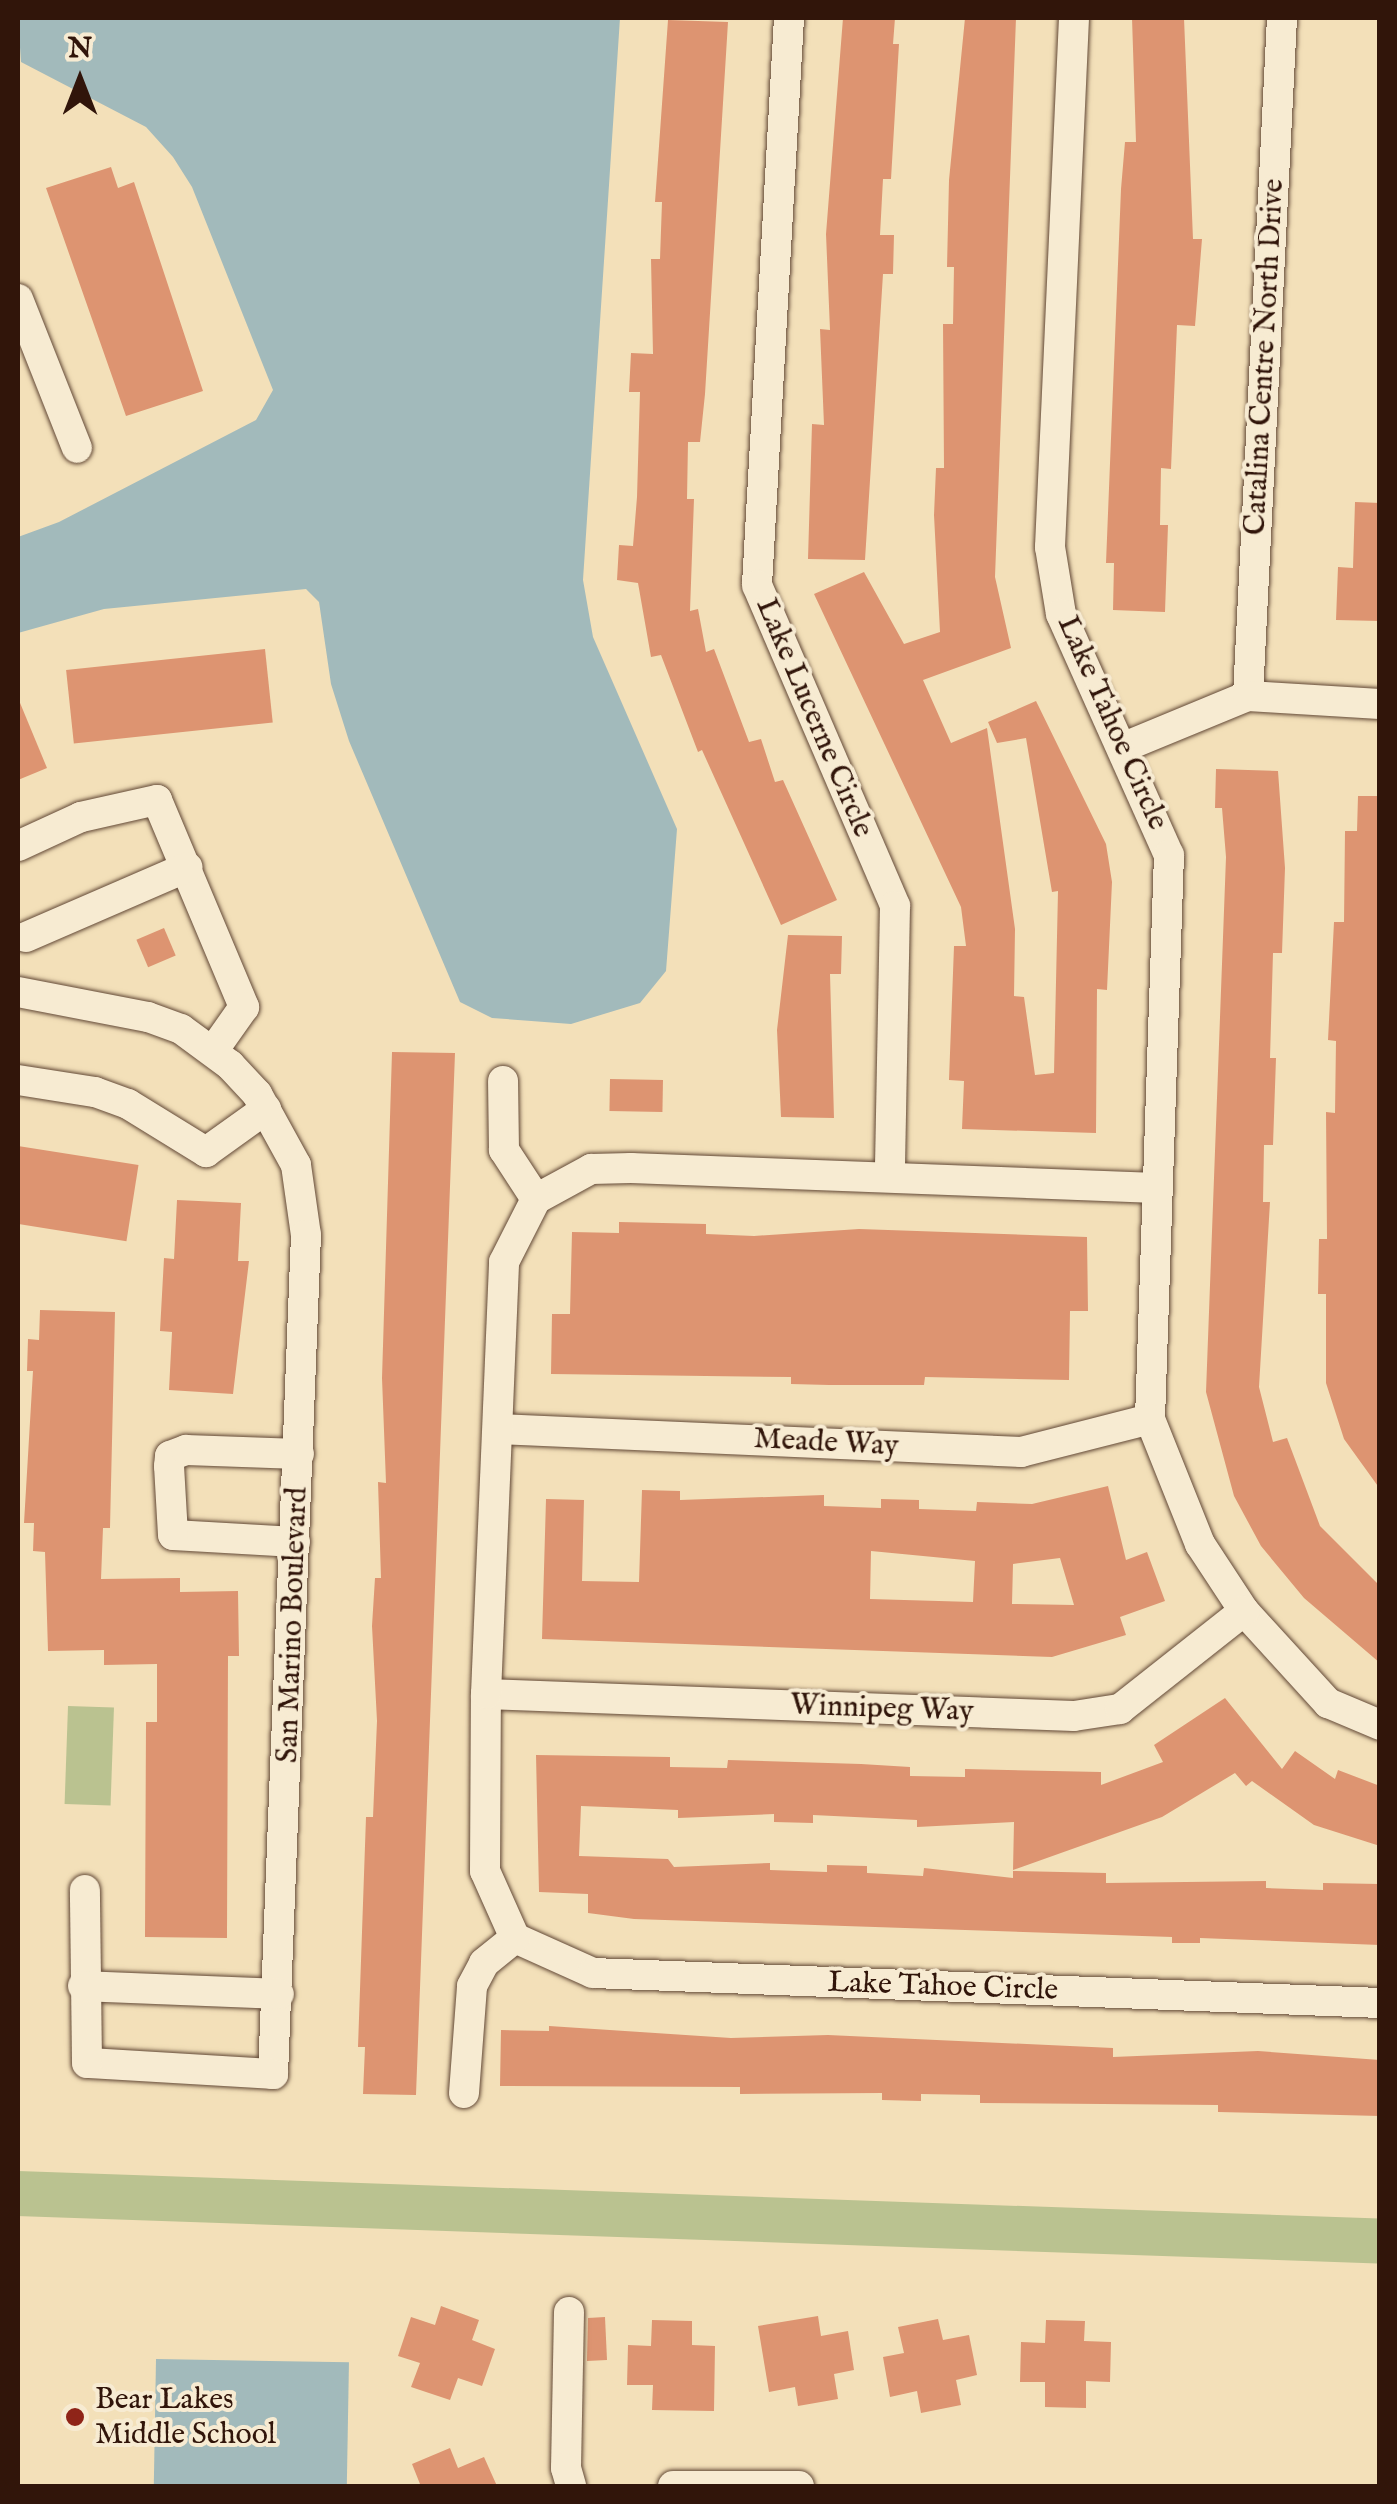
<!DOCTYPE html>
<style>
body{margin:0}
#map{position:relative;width:1397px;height:2504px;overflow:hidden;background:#f3e0b9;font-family:"IM FELL English",serif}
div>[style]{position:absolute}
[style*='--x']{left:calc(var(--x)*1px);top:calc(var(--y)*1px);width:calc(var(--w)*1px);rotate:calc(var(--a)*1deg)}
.green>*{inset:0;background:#bac290;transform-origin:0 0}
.water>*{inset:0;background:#a2babb;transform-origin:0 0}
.building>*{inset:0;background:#dd9471;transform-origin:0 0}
.roads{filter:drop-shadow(0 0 2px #624836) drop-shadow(0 0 2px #624836)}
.minor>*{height:30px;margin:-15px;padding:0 15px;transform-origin:15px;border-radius:15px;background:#f7ebd2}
.dots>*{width:28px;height:28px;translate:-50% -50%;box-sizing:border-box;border:5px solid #f7ebd2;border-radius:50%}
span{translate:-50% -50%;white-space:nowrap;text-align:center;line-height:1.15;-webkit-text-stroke:8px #f7ebd2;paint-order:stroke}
.street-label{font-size:30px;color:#31150a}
.poi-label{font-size:30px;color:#31150a}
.left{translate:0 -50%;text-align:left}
.frame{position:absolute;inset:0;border:20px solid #31150a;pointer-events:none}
.north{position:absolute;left:30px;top:30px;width:100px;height:100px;-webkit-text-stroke:8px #f7ebd2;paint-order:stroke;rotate:0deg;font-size:28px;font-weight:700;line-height:40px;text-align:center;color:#31150a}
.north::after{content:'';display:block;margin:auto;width:35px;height:45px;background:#31150a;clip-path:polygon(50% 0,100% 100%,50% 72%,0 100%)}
</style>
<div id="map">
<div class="green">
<i style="left:68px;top:1706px;width:46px;height:98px;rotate:2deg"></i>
<i style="left:18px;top:2171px;width:1362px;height:45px;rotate:2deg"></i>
</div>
<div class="water">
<i style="clip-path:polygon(18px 18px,620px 18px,583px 580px,593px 637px,677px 829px,666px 971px,640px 1003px,571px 1024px,492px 1018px,460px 1002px,349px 741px,331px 684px,319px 602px,306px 589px,104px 609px,18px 633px,18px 537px,59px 522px,256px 420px,273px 390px,192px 187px,173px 157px,146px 127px,21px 62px)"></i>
<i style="left:156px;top:2359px;width:193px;height:127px;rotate:1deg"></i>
</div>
<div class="building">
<i style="clip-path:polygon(843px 18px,895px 18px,893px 44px,899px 44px,891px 179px,883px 179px,880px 235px,894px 235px,893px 274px,883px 274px,865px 560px,808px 559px,812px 424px,824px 425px,820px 329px,830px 330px,826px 234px)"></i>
<i style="clip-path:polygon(965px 18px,1016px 18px,995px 577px,1011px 648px,923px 680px,951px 743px,987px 728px,1015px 929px,1014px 996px,1024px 997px,1035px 1075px,1054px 1073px,1058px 891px,1052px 892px,1026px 738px,997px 743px,988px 722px,1036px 701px,1106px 844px,1112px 882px,1107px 990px,1097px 989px,1096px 1133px,962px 1129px,964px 1081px,949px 1080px,954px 946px,966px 946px,961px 907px,814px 594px,864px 572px,904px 644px,940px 632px,934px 515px,936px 468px,944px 468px,943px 324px,953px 324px,954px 267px,947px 267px,949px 180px)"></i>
<i style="clip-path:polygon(1132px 18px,1184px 18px,1193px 239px,1202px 239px,1195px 326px,1177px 325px,1171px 469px,1161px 468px,1160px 525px,1168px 525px,1165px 612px,1113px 610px,1114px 563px,1106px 563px,1121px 189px,1125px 142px,1136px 142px)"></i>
<i style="clip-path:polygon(668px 20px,728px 22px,705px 394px,700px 442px,688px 442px,687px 499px,694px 499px,690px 611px,698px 609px,706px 652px,714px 649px,749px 742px,761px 739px,775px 782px,783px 780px,837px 900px,781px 925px,702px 750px,698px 752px,661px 655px,651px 657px,638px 583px,617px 580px,619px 545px,633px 546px,637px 497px,640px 392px,629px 392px,631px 353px,653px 354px,651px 259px,660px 259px,662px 202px,655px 202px)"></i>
<i style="clip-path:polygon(111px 167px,118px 188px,134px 182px,203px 391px,126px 416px,46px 188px)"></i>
<i style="clip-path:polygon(1355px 502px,1380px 503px,1380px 621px,1336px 620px,1338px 567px,1353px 568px)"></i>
<i style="left:265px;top:649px;width:74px;height:200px;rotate:84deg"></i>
<i style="clip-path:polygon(18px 698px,47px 768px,18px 780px)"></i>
<i style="clip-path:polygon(1216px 769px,1278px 771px,1285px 868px,1282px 953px,1273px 953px,1270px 1058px,1276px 1058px,1273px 1145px,1264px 1145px,1263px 1202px,1270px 1202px,1259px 1387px,1273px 1442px,1287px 1438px,1320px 1526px,1380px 1586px,1380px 1663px,1304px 1598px,1261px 1546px,1234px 1496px,1206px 1392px,1226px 857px,1222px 808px,1215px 808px)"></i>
<i style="clip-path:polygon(1358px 796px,1380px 796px,1380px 1489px,1344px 1439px,1326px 1383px,1326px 1294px,1318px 1294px,1319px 1239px,1327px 1239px,1326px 1112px,1335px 1113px,1336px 1041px,1328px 1040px,1334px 922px,1344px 922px,1345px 831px,1357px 831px)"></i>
<i style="left:164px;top:928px;width:30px;height:30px;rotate:67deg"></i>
<i style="clip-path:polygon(788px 935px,842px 936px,841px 974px,830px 974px,834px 1118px,781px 1117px,777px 1030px)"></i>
<i style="clip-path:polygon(392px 1052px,455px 1053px,416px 2095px,363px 2094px,365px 2047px,358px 2047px,366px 1817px,373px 1817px,377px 1721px,372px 1626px,375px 1578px,381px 1578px,378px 1482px,386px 1483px,382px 1378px)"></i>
<i style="left:610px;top:1079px;width:53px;height:32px;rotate:1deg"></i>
<i style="left:18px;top:1146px;width:122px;height:77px;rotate:9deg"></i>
<i style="clip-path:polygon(177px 1200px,241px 1203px,238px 1261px,249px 1261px,233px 1394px,169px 1390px,172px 1332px,160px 1331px,164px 1258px,174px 1259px)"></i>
<i style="clip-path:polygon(619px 1222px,706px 1224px,706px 1234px,754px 1236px,859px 1229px,1087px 1237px,1088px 1311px,1070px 1311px,1069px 1380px,925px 1377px,924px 1385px,829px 1385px,791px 1384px,791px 1377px,551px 1374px,552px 1314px,570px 1314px,572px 1232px,619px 1233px)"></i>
<i style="clip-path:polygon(40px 1310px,115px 1312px,110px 1528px,103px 1528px,101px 1579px,180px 1578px,180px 1592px,238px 1591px,239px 1656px,228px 1656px,227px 1938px,145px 1937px,146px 1722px,157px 1722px,157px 1664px,104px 1665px,104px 1650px,48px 1651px,45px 1552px,33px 1551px,34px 1523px,24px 1523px,33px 1371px,27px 1371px,28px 1339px,39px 1340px)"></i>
<i style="clip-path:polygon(evenodd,1108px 1486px,1126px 1560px,1147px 1552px,1165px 1601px,1120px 1617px,1126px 1635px,1052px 1657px,542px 1639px,546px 1499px,584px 1500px,582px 1581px,639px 1582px,642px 1490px,680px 1491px,680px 1500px,824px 1495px,824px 1506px,881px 1508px,881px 1499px,919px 1500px,919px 1509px,976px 1511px,977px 1502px,1032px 1504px,1108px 1486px,871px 1551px,975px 1561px,973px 1602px,870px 1599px,871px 1551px,1108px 1486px,1060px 1558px,1074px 1605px,1012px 1604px,1013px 1564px,1060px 1558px)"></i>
<i style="clip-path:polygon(1225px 1698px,1282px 1769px,1295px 1751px,1335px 1779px,1338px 1770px,1380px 1786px,1380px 1846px,1314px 1825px,1252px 1781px,1246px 1786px,1235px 1773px,1162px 1817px,1013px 1870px,1014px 1822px,917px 1827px,917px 1820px,813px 1815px,813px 1823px,774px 1822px,774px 1814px,678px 1818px,678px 1810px,631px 1808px,581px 1806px,579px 1856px,668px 1859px,674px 1867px,770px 1863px,770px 1870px,827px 1872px,827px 1865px,867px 1866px,867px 1873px,923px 1876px,924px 1868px,1013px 1878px,1013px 1871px,1106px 1873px,1106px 1883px,1266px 1881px,1266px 1888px,1323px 1890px,1323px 1883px,1380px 1884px,1380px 1945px,1200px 1938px,1200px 1943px,1172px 1943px,1172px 1937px,634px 1919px,588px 1913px,588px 1894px,539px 1892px,536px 1755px,670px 1757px,670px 1767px,727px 1768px,728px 1760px,861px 1764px,910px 1767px,910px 1776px,965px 1777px,965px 1769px,1101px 1772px,1101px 1785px,1163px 1762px,1154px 1745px)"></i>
<i style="clip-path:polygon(549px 2026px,731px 2038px,828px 2035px,1113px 2048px,1113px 2057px,1258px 2051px,1380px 2060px,1380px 2116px,1218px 2112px,1218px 2105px,980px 2103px,980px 2095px,921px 2094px,921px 2101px,882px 2100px,882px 2093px,740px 2094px,740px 2087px,500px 2086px,501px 2030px,549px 2031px)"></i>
<i style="clip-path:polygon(441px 2306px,479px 2320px,472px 2340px,495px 2349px,482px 2386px,458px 2378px,450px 2400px,411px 2387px,420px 2363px,398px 2356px,411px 2317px,435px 2325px)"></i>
<i style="clip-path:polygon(818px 2316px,821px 2336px,848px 2331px,854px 2370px,834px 2374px,838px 2399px,798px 2406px,795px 2387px,769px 2392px,758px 2326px)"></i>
<i style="clip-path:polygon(605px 2317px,607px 2360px,587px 2361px,588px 2318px)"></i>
<i style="clip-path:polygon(938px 2319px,943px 2340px,969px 2335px,977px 2375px,956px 2380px,961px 2405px,921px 2413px,917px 2391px,890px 2397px,883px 2357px,904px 2353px,898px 2327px)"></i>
<i style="clip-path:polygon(652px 2320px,692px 2321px,692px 2345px,715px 2346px,714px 2411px,652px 2410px,653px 2385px,627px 2385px,628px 2345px,651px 2346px)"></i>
<i style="clip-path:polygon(1046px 2320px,1085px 2321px,1084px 2341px,1111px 2342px,1110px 2382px,1086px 2381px,1086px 2408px,1045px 2407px,1045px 2382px,1020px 2382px,1021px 2342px,1045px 2343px)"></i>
<i style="clip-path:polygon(450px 2448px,458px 2468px,484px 2457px,497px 2486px,414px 2486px,420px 2484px,412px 2464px)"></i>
</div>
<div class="roads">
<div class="minor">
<i style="--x:789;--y:18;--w:568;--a:93.23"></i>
<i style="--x:757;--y:585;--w:349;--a:66.7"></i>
<i style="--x:895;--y:906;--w:268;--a:91.1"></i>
<i style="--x:1074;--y:18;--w:530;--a:92.6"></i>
<i style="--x:1050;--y:547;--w:68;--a:80.7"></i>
<i style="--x:1061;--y:614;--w:264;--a:65.9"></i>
<i style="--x:1169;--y:855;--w:564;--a:91.93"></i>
<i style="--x:1150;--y:1419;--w:135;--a:68.2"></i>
<i style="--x:1200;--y:1544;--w:80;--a:56.7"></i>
<i style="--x:1244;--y:1611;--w:125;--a:47.6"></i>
<i style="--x:1328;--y:1703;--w:56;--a:22.9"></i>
<i style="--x:18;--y:299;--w:160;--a:68.4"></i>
<i style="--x:1248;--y:696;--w:679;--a:-87.13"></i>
<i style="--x:1124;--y:747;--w:134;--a:-22.4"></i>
<i style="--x:1248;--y:696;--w:132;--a:3.5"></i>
<i style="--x:18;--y:846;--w:69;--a:-24.7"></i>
<i style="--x:81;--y:817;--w:78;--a:-12.6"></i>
<i style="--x:157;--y:800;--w:225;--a:67.2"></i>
<i style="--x:244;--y:1007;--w:54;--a:125.2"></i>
<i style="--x:26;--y:937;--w:176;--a:-23.4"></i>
<i style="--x:18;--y:992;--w:132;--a:10.9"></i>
<i style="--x:148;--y:1017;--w:35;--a:20"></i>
<i style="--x:181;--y:1029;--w:61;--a:36.3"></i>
<i style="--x:230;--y:1065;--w:40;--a:47"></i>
<i style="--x:257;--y:1094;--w:81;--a:61.2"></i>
<i style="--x:296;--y:1165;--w:71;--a:81.9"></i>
<i style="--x:306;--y:1235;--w:840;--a:92.25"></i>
<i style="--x:273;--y:2074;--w:186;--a:-176.6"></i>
<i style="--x:87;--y:2063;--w:173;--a:-90.7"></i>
<i style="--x:18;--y:1080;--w:78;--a:8.9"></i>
<i style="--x:95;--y:1092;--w:35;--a:20"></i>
<i style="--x:128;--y:1104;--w:92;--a:31.6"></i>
<i style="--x:206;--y:1152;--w:74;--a:-35.6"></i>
<i style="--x:536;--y:1199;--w:63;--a:-28.6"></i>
<i style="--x:591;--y:1169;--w:40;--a:-1.4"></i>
<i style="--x:631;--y:1168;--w:526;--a:2.18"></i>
<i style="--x:498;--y:1429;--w:524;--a:2.52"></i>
<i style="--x:1021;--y:1452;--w:133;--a:-14.3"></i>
<i style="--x:295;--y:1542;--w:122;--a:-176.7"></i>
<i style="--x:173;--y:1535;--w:69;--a:-93.3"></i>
<i style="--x:169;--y:1466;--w:10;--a:-84"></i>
<i style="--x:170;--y:1456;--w:17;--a:-21"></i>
<i style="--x:186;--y:1450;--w:113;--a:2"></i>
<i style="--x:486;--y:1694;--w:588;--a:2.14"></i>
<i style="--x:1074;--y:1716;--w:47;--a:-8.7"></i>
<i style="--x:1120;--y:1709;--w:158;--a:-38.3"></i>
<i style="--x:515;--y:1938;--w:85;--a:24.2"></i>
<i style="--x:593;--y:1973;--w:788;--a:2.18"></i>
<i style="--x:83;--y:1986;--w:196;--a:2.3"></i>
<i style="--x:464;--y:2093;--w:107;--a:-85.7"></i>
<i style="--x:472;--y:1986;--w:26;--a:-62"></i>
<i style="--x:484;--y:1963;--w:40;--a:-39"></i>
<i style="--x:515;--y:1938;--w:73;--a:-114.1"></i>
<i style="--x:485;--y:1871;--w:177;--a:-89.7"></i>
<i style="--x:486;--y:1694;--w:432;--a:-87.6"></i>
<i style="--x:504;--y:1262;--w:71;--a:-63.1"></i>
<i style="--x:536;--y:1199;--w:59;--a:-123.1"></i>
<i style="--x:504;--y:1150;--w:69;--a:-90.8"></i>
<i style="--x:569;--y:2312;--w:156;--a:91.1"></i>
<i style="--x:566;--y:2468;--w:19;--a:74"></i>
<i style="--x:673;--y:2486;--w:126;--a:0"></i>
</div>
</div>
<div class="dots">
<i style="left:75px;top:2417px;background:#8f2418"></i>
</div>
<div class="street-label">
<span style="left:1265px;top:357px;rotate:-87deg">Catalina Centre North Drive</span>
<span style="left:814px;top:718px;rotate:67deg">Lake Lucerne Circle</span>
<span style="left:1112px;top:723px;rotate:66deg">Lake Tahoe Circle</span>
<span style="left:826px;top:1443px;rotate:3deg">Meade Way</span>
<span style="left:293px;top:1625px;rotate:-88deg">San Marino Boulevard</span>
<span style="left:882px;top:1709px;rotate:2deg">Winnipeg Way</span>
<span style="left:943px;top:1987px;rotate:2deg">Lake Tahoe Circle</span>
</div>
<div class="poi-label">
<span class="left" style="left:95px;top:2417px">Bear Lakes<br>Middle School</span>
</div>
<div class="frame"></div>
<div class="north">N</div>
</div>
